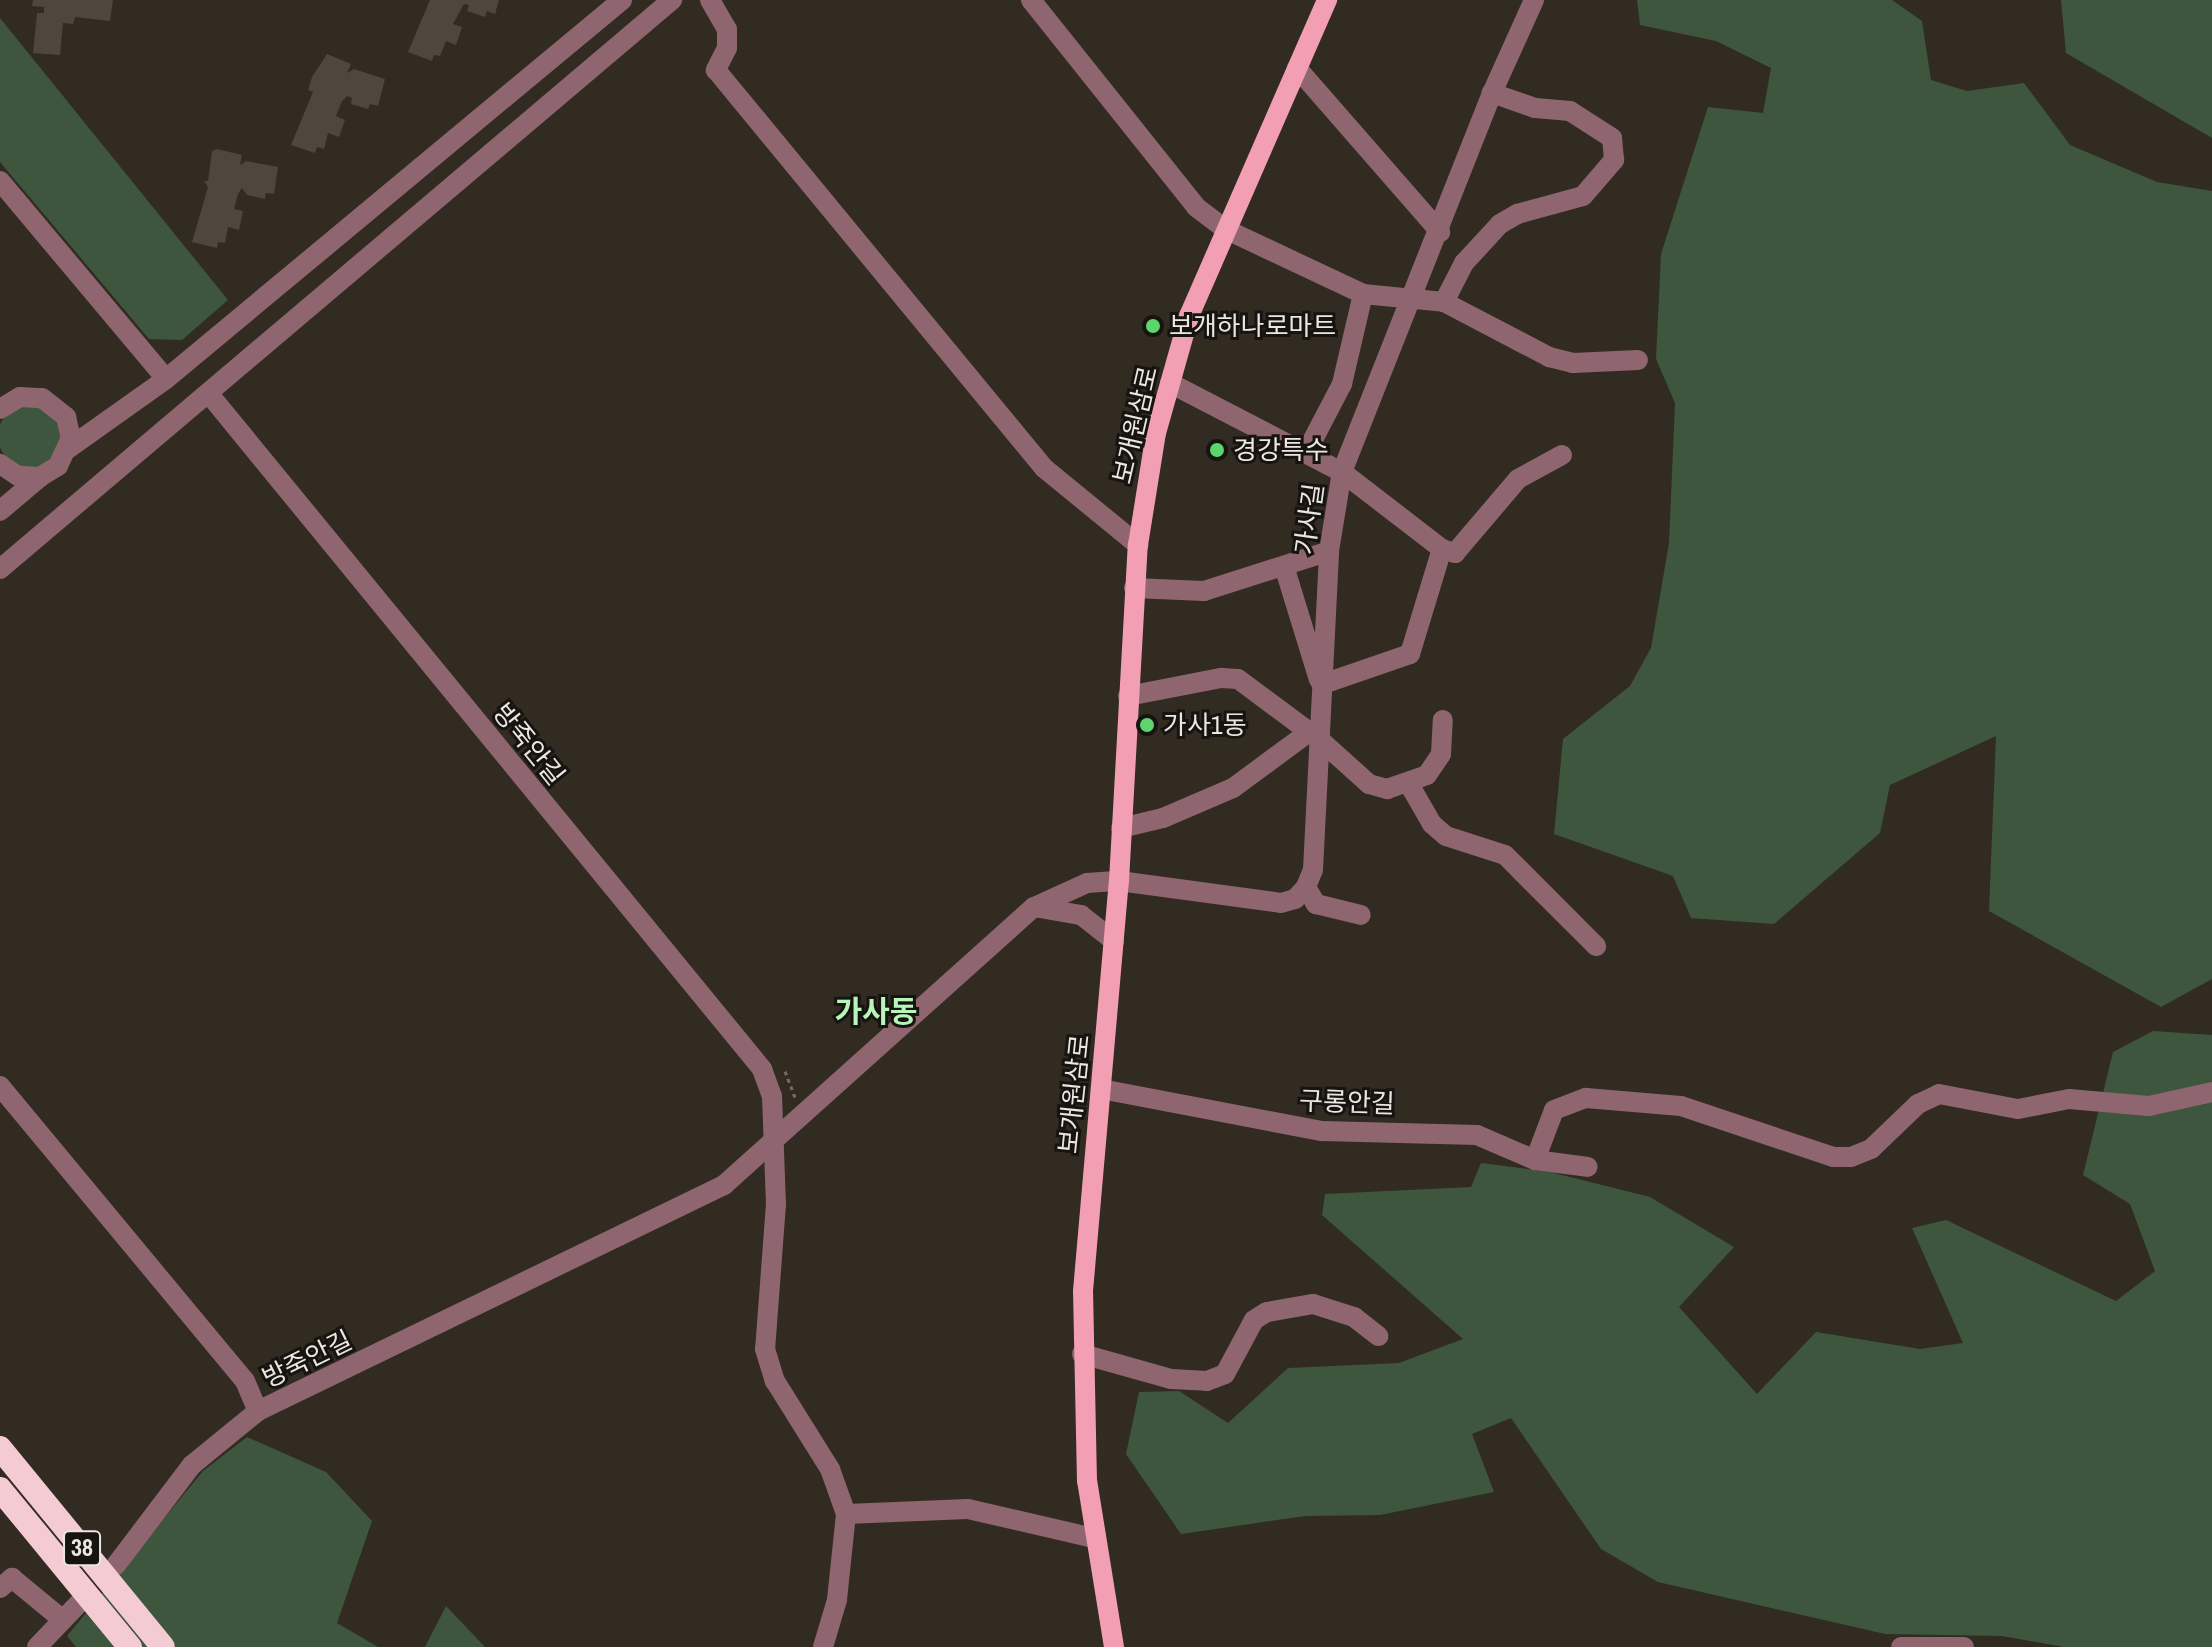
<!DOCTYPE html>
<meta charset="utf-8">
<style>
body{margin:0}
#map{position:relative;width:2212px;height:1647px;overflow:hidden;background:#312b22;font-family:"Archivo Narrow","Noto Sans KR",sans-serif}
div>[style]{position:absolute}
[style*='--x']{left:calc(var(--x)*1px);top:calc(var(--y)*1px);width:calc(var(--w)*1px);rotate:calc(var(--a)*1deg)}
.green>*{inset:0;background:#3e563e}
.round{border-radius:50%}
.building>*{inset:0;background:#4e473e}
.path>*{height:3px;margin-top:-1.5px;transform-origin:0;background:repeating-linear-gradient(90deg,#726c64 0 4px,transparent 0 8px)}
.minor>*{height:20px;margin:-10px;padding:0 10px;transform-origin:10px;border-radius:10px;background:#8f666f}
.major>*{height:20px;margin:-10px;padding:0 10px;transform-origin:10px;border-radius:10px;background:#f39fb3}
.highway>*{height:24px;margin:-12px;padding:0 12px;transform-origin:12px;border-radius:12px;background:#f5cbd3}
.dots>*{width:22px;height:22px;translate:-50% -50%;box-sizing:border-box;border:4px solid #161310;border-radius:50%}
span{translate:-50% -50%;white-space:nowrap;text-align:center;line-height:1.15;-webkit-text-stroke:6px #161310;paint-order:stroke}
.shield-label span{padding:2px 6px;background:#161310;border:2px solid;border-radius:6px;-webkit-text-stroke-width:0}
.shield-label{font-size:24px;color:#eae6e0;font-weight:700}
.poi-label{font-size:26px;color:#eae6e0}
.left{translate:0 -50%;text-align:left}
.street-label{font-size:26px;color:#eae6e0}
.quarter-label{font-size:30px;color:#b8f5bb;font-weight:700}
</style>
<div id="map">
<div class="green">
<i style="clip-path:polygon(1637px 0,1892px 0,1922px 21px,1931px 80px,1967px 91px,2024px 83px,2070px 145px,2157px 182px,2212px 191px,2212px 979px,2161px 1007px,1989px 911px,1996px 736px,1890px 785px,1880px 833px,1774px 924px,1691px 918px,1673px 876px,1554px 834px,1563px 739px,1630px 686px,1651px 648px,1669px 543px,1675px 403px,1656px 359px,1661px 254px,1708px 107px,1763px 113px,1771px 68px,1716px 41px,1640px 25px)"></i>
<i style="clip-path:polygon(2061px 0,2212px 0,2212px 138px,2066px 53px)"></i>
<i style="clip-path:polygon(0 18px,228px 300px,182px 340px,149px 339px,0 162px)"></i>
<i class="round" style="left:-2px;top:404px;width:64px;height:64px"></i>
<i style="clip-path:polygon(2153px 1031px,2212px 1035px,2212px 1647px,2064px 1647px,2002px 1636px,1885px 1634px,1658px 1582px,1601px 1549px,1511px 1418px,1472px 1434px,1494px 1492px,1380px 1515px,1305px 1516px,1181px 1534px,1126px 1454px,1139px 1392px,1179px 1391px,1228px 1423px,1288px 1368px,1399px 1363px,1463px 1339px,1322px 1215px,1325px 1194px,1471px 1187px,1481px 1163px,1550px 1172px,1650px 1197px,1734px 1247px,1679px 1307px,1757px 1394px,1816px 1332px,1920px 1349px,1963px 1343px,1912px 1228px,1946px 1220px,2116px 1301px,2155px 1271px,2130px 1204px,2083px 1175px,2113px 1052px)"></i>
<i style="clip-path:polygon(247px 1437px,326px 1472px,372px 1521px,337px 1623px,378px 1647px,76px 1647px,67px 1636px,203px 1471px)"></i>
<i style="clip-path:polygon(446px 1606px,485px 1647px,425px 1647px)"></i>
</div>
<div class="building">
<i style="clip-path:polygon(33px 0,113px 0,110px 21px,75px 17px,73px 24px,63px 23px,60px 55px,33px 53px,37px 13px,44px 13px,44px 7px,32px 6px)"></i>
<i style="clip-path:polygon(430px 0,499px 0,495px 14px,487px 11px,485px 17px,467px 11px,469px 5px,464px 4px,453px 24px,462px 27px,456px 45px,446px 41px,440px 56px,434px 55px,432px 61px,408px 52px)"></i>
<i style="clip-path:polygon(327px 54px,351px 64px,347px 73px,354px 69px,385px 79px,378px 106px,370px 104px,368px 109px,351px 104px,352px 98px,347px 96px,342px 101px,336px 116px,345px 120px,339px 137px,328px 133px,324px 149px,317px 147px,315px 153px,291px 145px,313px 92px,308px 90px,312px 77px)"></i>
<i style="clip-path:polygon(217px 149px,242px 155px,240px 165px,246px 161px,278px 167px,274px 194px,266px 193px,265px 199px,247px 195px,242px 188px,238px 194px,234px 209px,243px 211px,239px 230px,228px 227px,225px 243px,218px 242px,217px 248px,192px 242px,208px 187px,204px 181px,208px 181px,212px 151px)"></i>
</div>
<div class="path">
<i style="--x:785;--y:1071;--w:28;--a:69"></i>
</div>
<div class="minor">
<i style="--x:710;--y:0;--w:34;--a:60"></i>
<i style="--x:727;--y:29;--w:19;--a:90"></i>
<i style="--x:727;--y:48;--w:25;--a:117"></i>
<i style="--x:716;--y:70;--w:516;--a:50.51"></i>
<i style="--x:1044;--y:468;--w:122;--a:39.3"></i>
<i style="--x:1031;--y:0;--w:265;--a:51.4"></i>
<i style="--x:1196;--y:207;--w:36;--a:37"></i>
<i style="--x:1225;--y:229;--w:153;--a:25.2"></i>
<i style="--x:1363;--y:294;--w:81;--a:5.6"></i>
<i style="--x:1444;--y:302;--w:119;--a:27.6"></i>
<i style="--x:1549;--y:357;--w:25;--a:14"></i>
<i style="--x:1573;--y:363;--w:65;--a:-2.6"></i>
<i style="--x:1297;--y:68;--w:218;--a:48.9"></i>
<i style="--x:0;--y:181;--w:258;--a:50"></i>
<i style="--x:1444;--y:302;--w:44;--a:-62.9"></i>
<i style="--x:1464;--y:263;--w:53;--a:-47.3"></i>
<i style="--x:1500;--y:224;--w:20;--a:-30"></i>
<i style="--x:1517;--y:214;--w:68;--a:-15.3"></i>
<i style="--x:1583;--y:196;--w:48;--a:-49.3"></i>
<i style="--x:1614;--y:160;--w:22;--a:-95"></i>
<i style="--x:1612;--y:138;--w:50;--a:-147.3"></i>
<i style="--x:1570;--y:111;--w:35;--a:-175"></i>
<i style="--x:1535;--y:108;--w:46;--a:-160.8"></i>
<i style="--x:1170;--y:383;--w:194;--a:27.4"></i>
<i style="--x:1342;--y:472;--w:126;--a:37.6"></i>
<i style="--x:1442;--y:549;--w:14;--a:17"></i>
<i style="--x:1455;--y:553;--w:97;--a:-49.6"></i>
<i style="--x:1518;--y:479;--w:50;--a:-28.6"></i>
<i style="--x:209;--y:394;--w:873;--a:50.67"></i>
<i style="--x:762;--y:1069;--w:29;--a:70"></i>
<i style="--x:772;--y:1096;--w:108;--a:87.9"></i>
<i style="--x:776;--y:1204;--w:145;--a:94.3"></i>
<i style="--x:765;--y:1349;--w:34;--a:73"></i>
<i style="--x:775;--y:1381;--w:104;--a:58"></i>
<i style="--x:830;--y:1469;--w:48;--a:70.4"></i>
<i style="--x:846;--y:1514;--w:86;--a:96"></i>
<i style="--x:837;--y:1600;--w:49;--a:106.6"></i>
<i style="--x:0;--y:409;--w:23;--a:-31"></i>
<i style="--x:20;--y:397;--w:22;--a:3"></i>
<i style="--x:42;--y:398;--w:31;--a:38"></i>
<i style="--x:66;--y:417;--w:22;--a:77"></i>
<i style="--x:71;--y:438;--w:31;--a:115"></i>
<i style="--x:58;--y:466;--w:21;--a:149"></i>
<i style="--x:40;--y:477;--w:22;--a:-177"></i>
<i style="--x:18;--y:476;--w:22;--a:-146"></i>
<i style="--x:69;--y:448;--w:119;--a:-35.4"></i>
<i style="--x:166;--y:379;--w:593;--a:-39.73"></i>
<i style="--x:1307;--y:451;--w:76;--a:-62.4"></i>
<i style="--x:1342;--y:384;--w:92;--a:-76.9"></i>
<i style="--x:0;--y:511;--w:52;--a:-40.4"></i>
<i style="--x:1284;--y:566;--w:119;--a:72.9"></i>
<i style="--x:0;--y:569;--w:881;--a:-40.26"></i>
<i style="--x:1134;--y:588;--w:70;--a:2.5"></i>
<i style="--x:1204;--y:591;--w:131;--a:-17.7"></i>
<i style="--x:1323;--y:684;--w:92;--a:-19"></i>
<i style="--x:1410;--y:654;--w:110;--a:-73.1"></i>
<i style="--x:1128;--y:696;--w:95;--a:-11"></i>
<i style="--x:1221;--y:678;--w:17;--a:3"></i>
<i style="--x:1238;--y:679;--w:102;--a:36.6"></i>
<i style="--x:1320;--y:740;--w:66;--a:41.9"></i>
<i style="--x:1369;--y:784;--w:19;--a:16"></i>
<i style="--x:1387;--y:789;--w:42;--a:-19.3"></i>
<i style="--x:1427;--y:775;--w:25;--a:-56"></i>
<i style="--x:1441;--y:754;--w:34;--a:-87"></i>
<i style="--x:1409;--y:784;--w:46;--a:60.1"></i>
<i style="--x:1432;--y:824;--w:18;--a:41"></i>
<i style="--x:1446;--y:836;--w:62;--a:17.9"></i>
<i style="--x:1505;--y:855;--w:129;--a:45"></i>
<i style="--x:1121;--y:828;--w:43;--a:-13.4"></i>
<i style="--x:1163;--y:818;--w:76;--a:-23.2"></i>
<i style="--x:1233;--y:788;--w:94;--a:-36.4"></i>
<i style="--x:1306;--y:887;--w:20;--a:60"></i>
<i style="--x:1316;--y:904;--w:46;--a:13.7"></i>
<i style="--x:1034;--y:907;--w:48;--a:9.7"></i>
<i style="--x:1081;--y:915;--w:42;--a:38.2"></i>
<i style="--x:0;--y:1086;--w:383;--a:50.3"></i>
<i style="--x:245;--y:1381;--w:33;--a:67"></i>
<i style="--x:1101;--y:1089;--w:225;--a:10.8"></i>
<i style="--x:1322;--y:1131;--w:155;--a:1.5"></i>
<i style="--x:1477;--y:1135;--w:63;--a:23.3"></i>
<i style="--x:1535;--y:1160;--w:53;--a:7.5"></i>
<i style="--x:1535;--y:1160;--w:53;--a:-69.2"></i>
<i style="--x:1554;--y:1110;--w:34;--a:-21"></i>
<i style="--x:1586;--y:1098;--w:95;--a:4.8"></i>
<i style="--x:1681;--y:1106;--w:160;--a:18.5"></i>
<i style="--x:1833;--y:1157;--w:18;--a:0"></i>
<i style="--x:1851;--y:1157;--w:22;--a:-22"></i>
<i style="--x:1871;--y:1149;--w:65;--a:-43.8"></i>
<i style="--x:1918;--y:1104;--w:23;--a:-25"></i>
<i style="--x:1939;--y:1094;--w:80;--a:10.8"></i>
<i style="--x:2018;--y:1109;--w:52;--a:-11.1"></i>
<i style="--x:2069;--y:1099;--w:80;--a:5"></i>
<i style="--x:2149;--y:1106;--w:65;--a:-12.5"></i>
<i style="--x:1082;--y:1354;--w:92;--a:15.7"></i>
<i style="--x:1171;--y:1379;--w:36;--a:3"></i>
<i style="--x:1207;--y:1381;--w:19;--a:-21"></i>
<i style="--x:1225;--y:1374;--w:61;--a:-61.8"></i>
<i style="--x:1254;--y:1320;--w:15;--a:-32"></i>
<i style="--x:1267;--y:1312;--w:47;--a:-9.9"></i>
<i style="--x:1313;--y:1304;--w:43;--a:17.6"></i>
<i style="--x:1354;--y:1317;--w:31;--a:38"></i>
<i style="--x:846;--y:1514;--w:122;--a:-2.3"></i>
<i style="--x:968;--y:1509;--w:129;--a:13"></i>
<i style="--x:116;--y:1565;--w:126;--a:-52.8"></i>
<i style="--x:192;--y:1465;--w:85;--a:-39.3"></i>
<i style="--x:258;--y:1411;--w:518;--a:-25.87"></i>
<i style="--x:724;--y:1185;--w:416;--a:-41.9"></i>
<i style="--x:1034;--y:907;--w:58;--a:-24.4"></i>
<i style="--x:1087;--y:883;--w:32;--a:-4"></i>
<i style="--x:1119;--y:881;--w:163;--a:7.7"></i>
<i style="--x:1281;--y:903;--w:15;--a:-16"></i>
<i style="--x:1295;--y:899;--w:16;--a:-47"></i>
<i style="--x:1306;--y:887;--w:18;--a:-68"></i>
<i style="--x:1313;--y:870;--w:319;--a:-87.1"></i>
<i style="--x:1329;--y:551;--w:80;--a:-80.7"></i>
<i style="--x:1342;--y:472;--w:408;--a:-68.4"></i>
<i style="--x:1492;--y:93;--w:102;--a:-65.7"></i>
<i style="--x:0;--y:1588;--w:16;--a:-40"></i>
<i style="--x:12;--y:1578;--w:66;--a:39.5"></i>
<i style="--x:37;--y:1647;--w:61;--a:-46.3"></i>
<i style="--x:1901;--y:1647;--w:63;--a:0"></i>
</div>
<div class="major">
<i style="--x:1114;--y:1647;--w:168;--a:-99.2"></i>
<i style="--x:1087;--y:1481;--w:190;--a:-91.2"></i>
<i style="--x:1083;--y:1291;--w:412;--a:-85"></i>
<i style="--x:1119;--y:881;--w:337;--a:-86.8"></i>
<i style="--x:1138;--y:545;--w:113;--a:-80.9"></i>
<i style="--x:1156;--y:433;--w:122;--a:-74.2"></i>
<i style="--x:1189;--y:316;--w:345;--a:-66.4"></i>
</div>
<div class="highway">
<i style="--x:0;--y:1448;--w:257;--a:50.7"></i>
<i style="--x:0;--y:1489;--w:205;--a:50.6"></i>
</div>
<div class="dots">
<i style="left:1153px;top:326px;background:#5dd56d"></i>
<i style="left:1217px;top:450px;background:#5dd56d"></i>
<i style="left:1147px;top:725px;background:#5dd56d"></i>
</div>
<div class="shield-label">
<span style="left:82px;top:1548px">38</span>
</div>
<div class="poi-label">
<span class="left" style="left:1169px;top:326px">보개하나로마트</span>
<span class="left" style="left:1233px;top:450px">경강특수</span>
<span class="left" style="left:1163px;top:725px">가사1동</span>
</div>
<div class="street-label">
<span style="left:1135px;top:425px;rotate:-77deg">보개원삼로</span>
<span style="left:1309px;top:519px;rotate:-82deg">가사길</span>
<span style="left:529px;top:744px;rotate:51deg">방죽안길</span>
<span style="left:1074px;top:1094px;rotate:-84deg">보개원삼로</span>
<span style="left:1347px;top:1102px;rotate:2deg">구롱안길</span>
<span style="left:307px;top:1359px;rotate:-26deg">방죽안길</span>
</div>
<div class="quarter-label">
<span style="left:876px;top:1011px">가사동</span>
</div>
</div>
